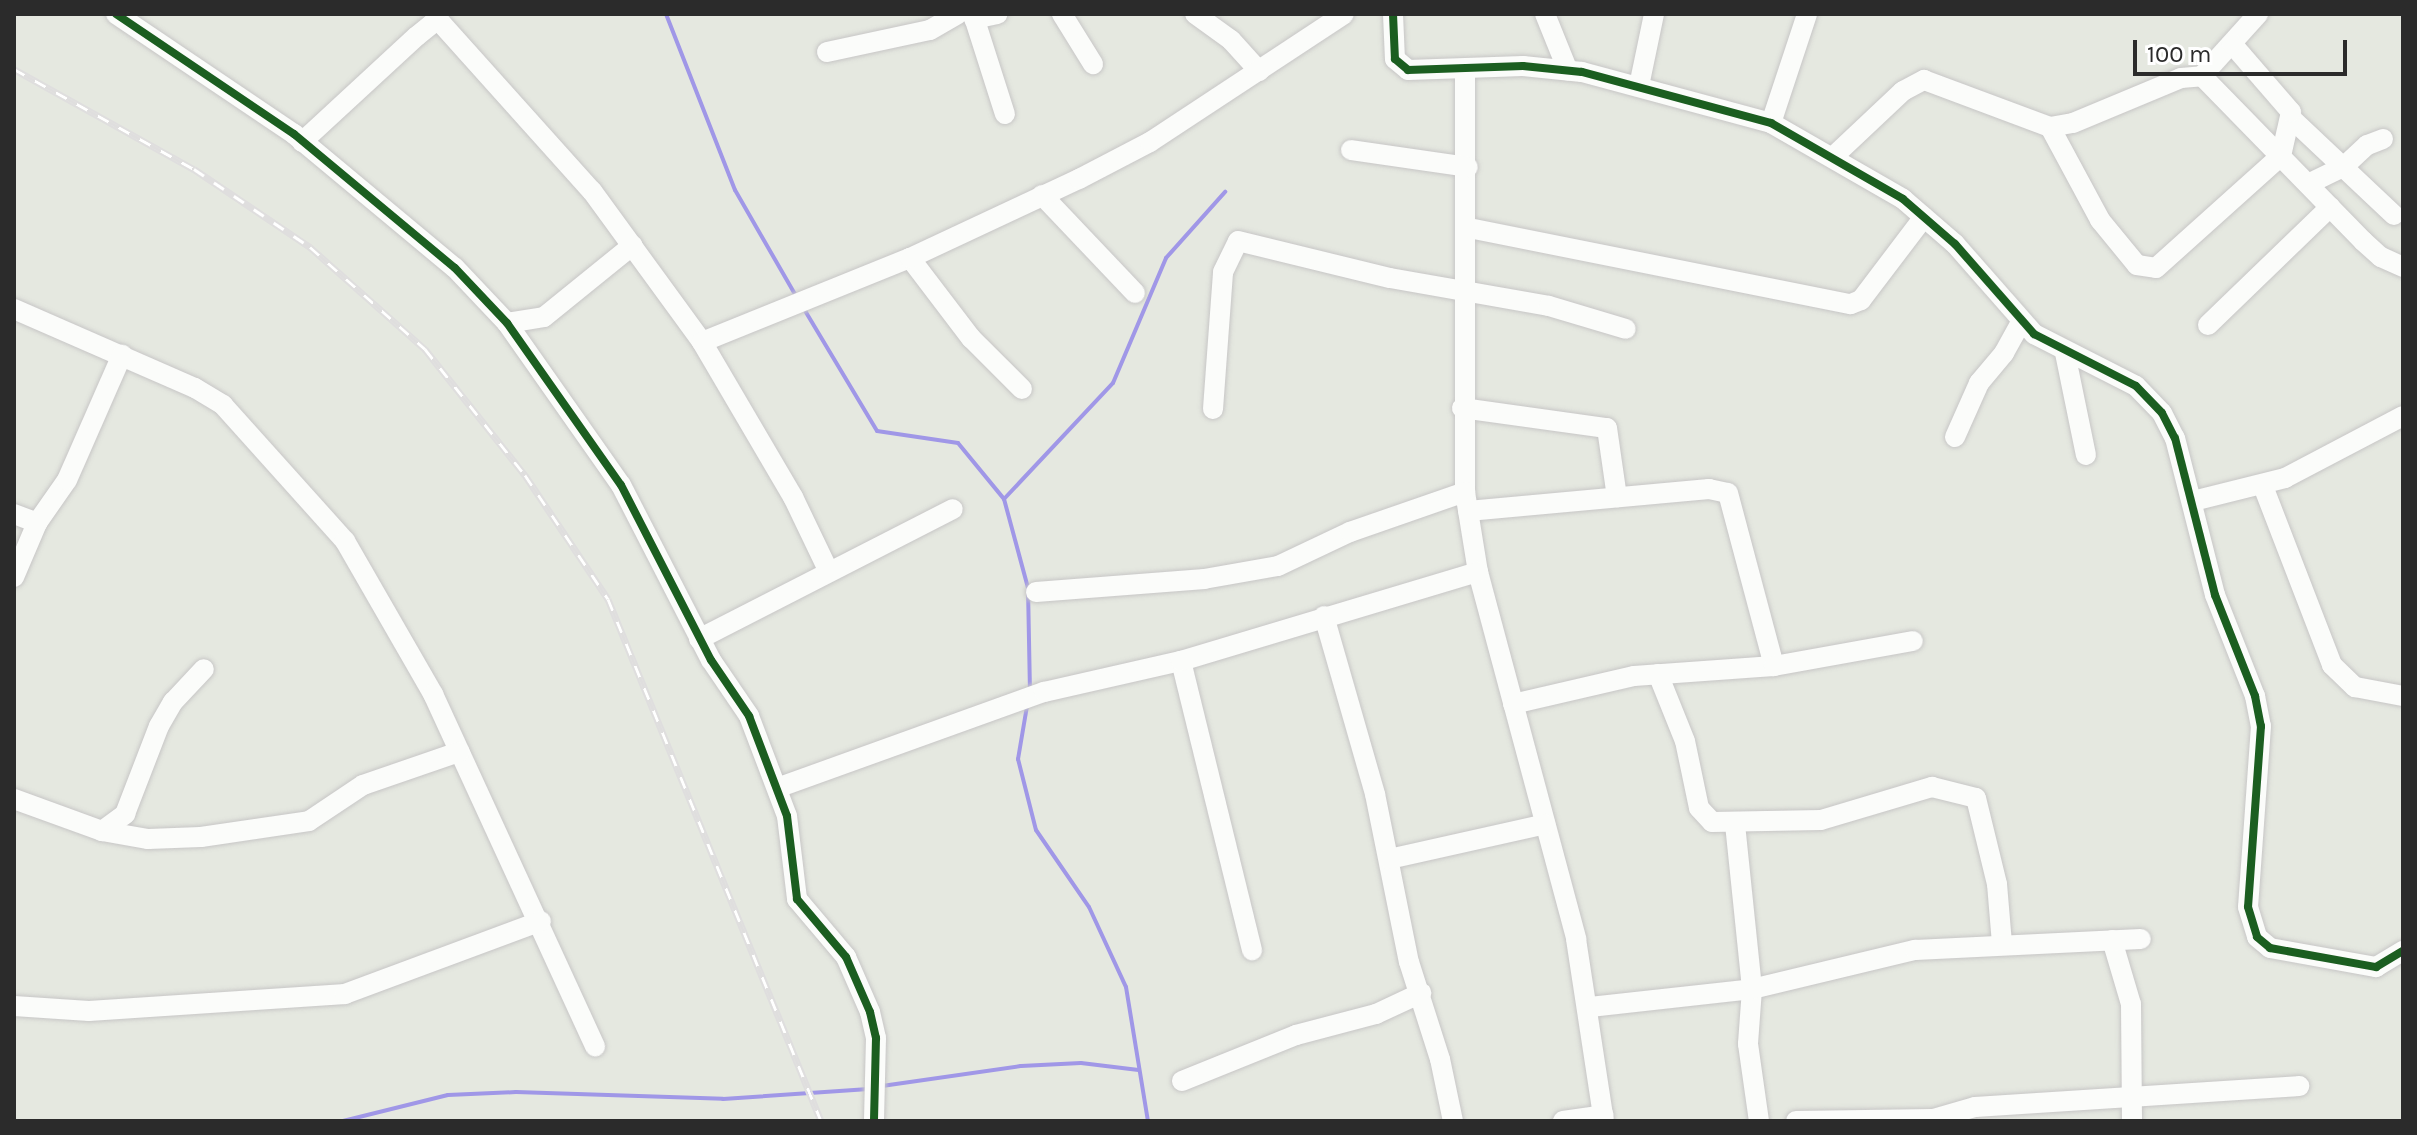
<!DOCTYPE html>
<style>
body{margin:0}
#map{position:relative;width:2417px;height:1135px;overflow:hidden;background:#e5e8e0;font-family:Karla,sans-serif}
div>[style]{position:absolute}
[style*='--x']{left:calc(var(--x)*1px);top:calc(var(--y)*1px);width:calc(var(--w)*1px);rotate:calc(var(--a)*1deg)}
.stream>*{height:4px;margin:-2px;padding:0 2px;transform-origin:2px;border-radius:2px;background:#a097e7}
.roads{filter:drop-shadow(0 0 2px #c7c6c6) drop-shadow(0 0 2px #c7c6c6)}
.minor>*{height:20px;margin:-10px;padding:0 10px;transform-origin:10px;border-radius:10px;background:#fbfcfa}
.rail>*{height:7px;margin-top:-3.5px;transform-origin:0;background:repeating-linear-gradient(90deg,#fff 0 12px,#dfdede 0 24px);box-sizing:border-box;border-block:2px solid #dfdede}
.cycleway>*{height:8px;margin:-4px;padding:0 4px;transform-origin:4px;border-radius:4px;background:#1b5e20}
span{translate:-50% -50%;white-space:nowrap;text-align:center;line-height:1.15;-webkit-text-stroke:6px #fff;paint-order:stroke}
.frame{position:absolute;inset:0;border:16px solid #2b2b2b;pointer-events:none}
.scale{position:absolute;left:2133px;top:40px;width:214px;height:36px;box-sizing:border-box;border:4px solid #2b2b2b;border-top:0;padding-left:10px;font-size:24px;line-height:28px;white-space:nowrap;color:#2b2b2b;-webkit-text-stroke:6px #fff;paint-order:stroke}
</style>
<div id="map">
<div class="stream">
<i style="--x:666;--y:14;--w:189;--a:68.6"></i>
<i style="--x:735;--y:190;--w:125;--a:60.1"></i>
<i style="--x:804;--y:309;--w:142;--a:59.1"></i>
<i style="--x:877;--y:431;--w:82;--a:8.4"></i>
<i style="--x:958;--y:443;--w:72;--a:50.6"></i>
<i style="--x:1004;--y:499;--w:92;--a:74.9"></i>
<i style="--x:1028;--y:588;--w:102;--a:88.9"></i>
<i style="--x:1004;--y:499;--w:159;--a:-46.8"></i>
<i style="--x:1113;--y:383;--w:136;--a:-67"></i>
<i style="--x:1166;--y:258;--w:89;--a:-48.2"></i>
<i style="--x:1027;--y:706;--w:54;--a:99.6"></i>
<i style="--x:1018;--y:759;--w:73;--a:75.8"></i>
<i style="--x:1036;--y:830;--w:93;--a:55.5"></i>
<i style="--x:1089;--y:907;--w:88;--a:65.2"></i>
<i style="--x:1126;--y:987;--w:136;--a:80.7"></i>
<i style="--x:882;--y:1086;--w:140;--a:-8.2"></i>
<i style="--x:1021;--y:1066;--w:60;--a:-2.9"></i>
<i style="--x:1081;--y:1063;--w:58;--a:6.9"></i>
<i style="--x:343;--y:1121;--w:108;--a:-13.9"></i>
<i style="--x:448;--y:1095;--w:68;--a:-2.5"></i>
<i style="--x:516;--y:1092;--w:207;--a:1.9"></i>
<i style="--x:723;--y:1099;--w:146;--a:-3.9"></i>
</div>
<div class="roads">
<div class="minor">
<i style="--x:116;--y:14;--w:215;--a:34"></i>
<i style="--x:294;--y:134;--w:209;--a:39.8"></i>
<i style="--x:455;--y:268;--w:76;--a:46.6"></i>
<i style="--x:507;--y:323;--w:198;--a:54.9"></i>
<i style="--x:621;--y:485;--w:197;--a:62.8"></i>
<i style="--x:711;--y:660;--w:68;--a:55.8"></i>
<i style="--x:749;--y:716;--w:107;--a:69.2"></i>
<i style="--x:787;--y:816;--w:84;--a:83.1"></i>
<i style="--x:797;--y:899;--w:76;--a:49.8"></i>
<i style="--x:846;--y:957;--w:60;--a:66.4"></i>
<i style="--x:870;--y:1012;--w:27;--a:77"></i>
<i style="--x:876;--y:1038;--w:83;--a:91.4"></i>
<i style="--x:973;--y:14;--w:105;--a:72.3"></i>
<i style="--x:1062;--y:14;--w:59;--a:58.2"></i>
<i style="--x:1195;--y:14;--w:44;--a:35.8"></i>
<i style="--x:1231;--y:40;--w:42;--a:47.9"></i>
<i style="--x:1393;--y:14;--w:45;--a:87.5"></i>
<i style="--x:1395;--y:59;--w:17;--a:40"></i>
<i style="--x:1408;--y:70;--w:115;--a:-2"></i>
<i style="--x:1523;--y:66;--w:59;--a:5.8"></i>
<i style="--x:1582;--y:72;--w:196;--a:15.1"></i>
<i style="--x:1771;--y:123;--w:152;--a:29.9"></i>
<i style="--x:1903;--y:199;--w:69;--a:40.9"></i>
<i style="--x:1955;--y:244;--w:120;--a:48.7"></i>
<i style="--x:2034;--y:334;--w:114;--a:27"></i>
<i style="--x:2136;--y:386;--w:37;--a:46"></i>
<i style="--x:2162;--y:413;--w:28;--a:63"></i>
<i style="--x:2175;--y:438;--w:162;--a:75.7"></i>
<i style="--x:2215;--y:595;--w:109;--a:68.4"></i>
<i style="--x:2255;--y:696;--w:31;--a:79"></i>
<i style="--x:2261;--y:726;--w:181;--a:94.1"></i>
<i style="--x:2248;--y:907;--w:31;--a:73"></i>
<i style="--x:2257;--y:937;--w:17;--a:40"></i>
<i style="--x:2270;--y:948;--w:108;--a:10.2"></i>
<i style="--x:2376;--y:967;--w:31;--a:-31"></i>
<i style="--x:1545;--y:14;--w:61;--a:68"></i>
<i style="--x:974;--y:19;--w:24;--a:-12"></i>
<i style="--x:827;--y:52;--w:105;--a:-12.1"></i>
<i style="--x:930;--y:30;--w:32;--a:-30"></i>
<i style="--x:1465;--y:69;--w:423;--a:90"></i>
<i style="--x:1465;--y:492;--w:81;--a:80.8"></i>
<i style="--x:1478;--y:572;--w:380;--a:75"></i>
<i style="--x:1576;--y:939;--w:184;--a:81.3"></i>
<i style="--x:2202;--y:76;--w:84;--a:-47.9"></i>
<i style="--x:1639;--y:86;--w:74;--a:-78.2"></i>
<i style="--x:2292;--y:119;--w:70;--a:43.3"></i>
<i style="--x:2343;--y:167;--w:39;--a:154"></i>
<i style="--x:1771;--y:123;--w:115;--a:-71.7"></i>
<i style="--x:2050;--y:127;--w:106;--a:61.7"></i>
<i style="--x:2100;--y:220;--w:58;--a:50.6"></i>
<i style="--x:2137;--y:265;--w:19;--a:9"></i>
<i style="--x:2156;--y:268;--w:168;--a:-41.9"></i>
<i style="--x:2281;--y:156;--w:45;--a:-77.2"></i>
<i style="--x:2291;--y:112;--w:90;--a:-130.9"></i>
<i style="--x:2383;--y:139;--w:17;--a:159"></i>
<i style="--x:2367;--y:145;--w:33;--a:137"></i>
<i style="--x:2343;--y:167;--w:70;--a:43.3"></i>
<i style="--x:302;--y:142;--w:156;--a:-42.7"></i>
<i style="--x:417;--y:36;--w:21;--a:-39"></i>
<i style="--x:433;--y:23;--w:8;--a:0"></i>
<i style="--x:441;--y:23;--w:226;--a:48.1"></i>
<i style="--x:592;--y:191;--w:187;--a:53.9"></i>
<i style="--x:702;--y:342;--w:180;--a:59.6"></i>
<i style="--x:793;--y:497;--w:81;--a:64.4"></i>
<i style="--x:1351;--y:150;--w:118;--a:8.3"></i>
<i style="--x:1835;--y:155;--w:93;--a:-43.3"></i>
<i style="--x:1903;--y:91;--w:24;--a:-28"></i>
<i style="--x:1924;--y:80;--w:134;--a:20.5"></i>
<i style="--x:2050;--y:127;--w:23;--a:-10"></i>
<i style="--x:2073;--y:123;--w:117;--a:-22.6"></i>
<i style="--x:2181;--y:78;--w:21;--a:-5"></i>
<i style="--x:2202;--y:76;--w:231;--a:45.7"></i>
<i style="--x:2363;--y:241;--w:24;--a:42"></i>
<i style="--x:2381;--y:257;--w:24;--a:24"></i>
<i style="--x:1042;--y:195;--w:135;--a:46.5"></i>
<i style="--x:1469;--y:228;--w:389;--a:11.3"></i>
<i style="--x:1851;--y:304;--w:11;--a:-22"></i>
<i style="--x:1861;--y:300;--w:104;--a:-52.8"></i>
<i style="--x:910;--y:258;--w:101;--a:52.7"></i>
<i style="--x:971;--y:338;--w:72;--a:45"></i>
<i style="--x:14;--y:309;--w:197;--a:23.6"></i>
<i style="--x:195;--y:388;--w:33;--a:31"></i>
<i style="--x:223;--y:405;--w:183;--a:48.1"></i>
<i style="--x:345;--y:541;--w:177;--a:60.1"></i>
<i style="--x:433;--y:694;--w:388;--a:65.3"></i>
<i style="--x:507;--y:323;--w:37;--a:-9"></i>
<i style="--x:544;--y:317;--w:114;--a:-39"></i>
<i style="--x:2208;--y:325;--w:170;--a:-44"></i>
<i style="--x:702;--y:342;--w:224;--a:-22"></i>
<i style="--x:910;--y:258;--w:187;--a:-25.1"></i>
<i style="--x:1079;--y:179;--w:80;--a:-27.5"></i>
<i style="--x:1150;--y:142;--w:232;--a:-33.4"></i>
<i style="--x:2065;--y:353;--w:104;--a:78.4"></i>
<i style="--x:1462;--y:408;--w:146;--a:7.9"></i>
<i style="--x:1607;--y:428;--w:70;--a:81.8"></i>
<i style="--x:1213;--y:409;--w:137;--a:-85.8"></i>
<i style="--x:1223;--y:272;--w:34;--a:-64"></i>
<i style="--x:1238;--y:241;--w:156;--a:13.7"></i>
<i style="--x:1390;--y:278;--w:161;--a:10"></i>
<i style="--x:1549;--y:306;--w:80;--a:16.6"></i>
<i style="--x:1955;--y:437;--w:59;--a:-66"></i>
<i style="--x:1979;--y:383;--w:39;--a:-50"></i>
<i style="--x:2004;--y:353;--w:35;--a:-61"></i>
<i style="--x:2263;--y:486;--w:192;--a:68.9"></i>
<i style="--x:2332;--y:665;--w:32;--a:44"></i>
<i style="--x:2355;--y:687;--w:49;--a:10.6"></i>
<i style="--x:2193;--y:501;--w:95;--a:-14"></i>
<i style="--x:2285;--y:478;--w:133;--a:-27.7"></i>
<i style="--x:1468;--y:511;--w:242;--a:-5.2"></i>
<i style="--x:1709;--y:489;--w:19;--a:12"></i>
<i style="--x:1728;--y:493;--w:179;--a:75.1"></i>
<i style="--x:14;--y:514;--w:25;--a:21"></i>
<i style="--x:14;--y:577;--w:59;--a:-66.9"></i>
<i style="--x:37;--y:523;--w:52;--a:-55.1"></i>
<i style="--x:67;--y:480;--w:137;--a:-66.3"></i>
<i style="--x:1036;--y:592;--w:169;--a:-4.4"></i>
<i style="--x:1204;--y:579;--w:75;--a:-10"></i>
<i style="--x:1278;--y:566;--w:80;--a:-25.3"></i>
<i style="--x:1350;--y:532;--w:122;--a:-19.2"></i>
<i style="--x:1324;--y:616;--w:185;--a:74"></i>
<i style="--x:1375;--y:794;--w:171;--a:78.6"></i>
<i style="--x:1409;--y:962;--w:102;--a:72.3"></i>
<i style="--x:1440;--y:1059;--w:63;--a:78.2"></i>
<i style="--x:699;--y:639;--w:285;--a:-27.1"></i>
<i style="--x:1181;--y:661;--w:298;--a:76.2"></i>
<i style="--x:1658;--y:674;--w:72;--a:68.1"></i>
<i style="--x:1685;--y:741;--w:68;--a:78.2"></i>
<i style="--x:1699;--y:808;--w:19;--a:47"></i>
<i style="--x:1712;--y:822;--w:109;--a:-1.1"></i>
<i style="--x:1821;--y:820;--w:116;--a:-16.6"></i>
<i style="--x:1932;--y:787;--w:45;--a:14"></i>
<i style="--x:1976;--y:798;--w:89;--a:76.3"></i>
<i style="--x:1997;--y:884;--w:59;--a:85.2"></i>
<i style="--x:1513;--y:704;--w:124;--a:-13"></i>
<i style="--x:1634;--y:676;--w:140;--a:-4.1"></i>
<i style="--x:1774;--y:666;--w:141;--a:-10.2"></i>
<i style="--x:777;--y:788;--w:284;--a:-19.8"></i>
<i style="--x:1044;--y:692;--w:140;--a:-12.8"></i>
<i style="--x:1181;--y:661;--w:310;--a:-16.7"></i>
<i style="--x:14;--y:799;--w:94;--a:20"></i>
<i style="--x:102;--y:831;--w:47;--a:9.9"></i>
<i style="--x:148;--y:839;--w:53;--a:-2.2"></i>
<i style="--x:201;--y:837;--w:109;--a:-8.4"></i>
<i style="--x:309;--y:821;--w:65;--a:-33.7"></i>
<i style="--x:363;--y:785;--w:102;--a:-19"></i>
<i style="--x:1735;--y:824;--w:166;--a:84.1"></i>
<i style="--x:1752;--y:989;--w:55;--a:94.2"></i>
<i style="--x:1748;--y:1044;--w:78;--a:81.9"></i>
<i style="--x:102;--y:831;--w:29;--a:-36"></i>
<i style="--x:125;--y:814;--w:94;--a:-68.9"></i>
<i style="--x:159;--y:726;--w:28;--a:-60"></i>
<i style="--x:173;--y:702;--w:45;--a:-46.8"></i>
<i style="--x:1389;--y:859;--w:160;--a:-12.6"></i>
<i style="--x:2112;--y:940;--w:67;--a:73.5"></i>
<i style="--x:2131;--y:1004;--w:117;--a:89.5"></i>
<i style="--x:14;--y:1006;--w:75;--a:3.8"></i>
<i style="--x:89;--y:1011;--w:257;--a:-3.8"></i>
<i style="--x:345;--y:994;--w:209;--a:-20.4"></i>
<i style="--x:1590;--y:1007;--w:163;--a:-6.3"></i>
<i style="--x:1752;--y:989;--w:168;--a:-13.5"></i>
<i style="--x:1915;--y:950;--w:226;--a:-2.8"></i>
<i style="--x:1182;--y:1081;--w:123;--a:-22"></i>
<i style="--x:1296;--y:1035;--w:83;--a:-14.7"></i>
<i style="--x:1376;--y:1014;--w:50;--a:-25"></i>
<i style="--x:1563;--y:1121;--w:41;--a:-8.3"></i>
<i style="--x:1796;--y:1121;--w:137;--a:-0.8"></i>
<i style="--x:1933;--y:1119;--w:44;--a:-15.9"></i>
<i style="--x:1975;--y:1107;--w:325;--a:-3.7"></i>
</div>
</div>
<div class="rail">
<i style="--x:14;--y:69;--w:206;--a:29.1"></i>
<i style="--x:194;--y:169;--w:140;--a:33.9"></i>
<i style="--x:310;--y:247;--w:154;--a:41.6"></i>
<i style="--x:425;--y:349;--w:161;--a:51.6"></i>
<i style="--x:525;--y:475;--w:149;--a:56.2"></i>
<i style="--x:608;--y:599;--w:564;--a:67.8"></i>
</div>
<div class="cycleway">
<i style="--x:116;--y:14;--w:215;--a:34"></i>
<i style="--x:294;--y:134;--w:209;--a:39.8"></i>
<i style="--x:455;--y:268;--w:76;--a:46.6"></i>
<i style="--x:507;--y:323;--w:198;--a:54.9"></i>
<i style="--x:621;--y:485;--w:197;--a:62.8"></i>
<i style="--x:711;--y:660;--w:68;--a:55.8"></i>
<i style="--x:749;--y:716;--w:107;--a:69.2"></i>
<i style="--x:787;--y:816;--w:84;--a:83.1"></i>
<i style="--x:797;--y:899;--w:76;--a:49.8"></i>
<i style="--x:846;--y:957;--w:60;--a:66.4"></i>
<i style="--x:870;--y:1012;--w:27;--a:77"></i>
<i style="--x:876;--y:1038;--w:83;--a:91.4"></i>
<i style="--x:1393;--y:14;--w:45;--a:87.5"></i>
<i style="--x:1395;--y:59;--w:17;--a:40"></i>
<i style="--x:1408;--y:70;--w:115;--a:-2"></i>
<i style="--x:1523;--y:66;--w:59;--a:5.8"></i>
<i style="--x:1582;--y:72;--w:196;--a:15.1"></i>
<i style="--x:1771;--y:123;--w:152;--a:29.9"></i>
<i style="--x:1903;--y:199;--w:69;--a:40.9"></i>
<i style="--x:1955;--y:244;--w:120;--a:48.7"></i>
<i style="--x:2034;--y:334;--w:114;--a:27"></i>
<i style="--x:2136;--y:386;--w:37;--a:46"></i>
<i style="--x:2162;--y:413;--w:28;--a:63"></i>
<i style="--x:2175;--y:438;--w:162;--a:75.7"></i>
<i style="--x:2215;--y:595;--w:109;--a:68.4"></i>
<i style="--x:2255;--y:696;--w:31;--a:79"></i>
<i style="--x:2261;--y:726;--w:181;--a:94.1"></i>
<i style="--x:2248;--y:907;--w:31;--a:73"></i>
<i style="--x:2257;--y:937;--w:17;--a:40"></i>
<i style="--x:2270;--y:948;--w:108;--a:10.2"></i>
<i style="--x:2376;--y:967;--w:31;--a:-31"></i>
</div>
<div class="frame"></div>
<div class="scale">100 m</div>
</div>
